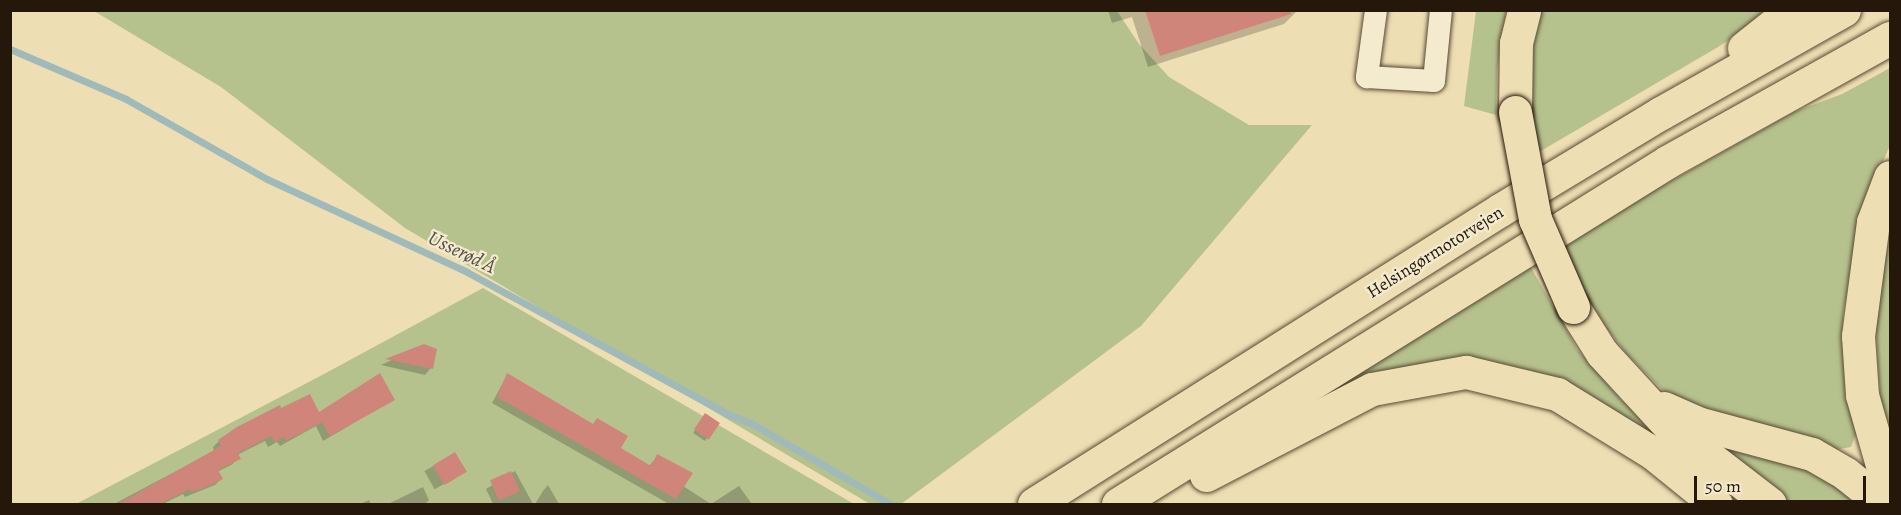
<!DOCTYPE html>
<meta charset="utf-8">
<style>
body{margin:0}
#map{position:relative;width:1901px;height:515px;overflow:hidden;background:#eedeb3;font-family:Alegreya,serif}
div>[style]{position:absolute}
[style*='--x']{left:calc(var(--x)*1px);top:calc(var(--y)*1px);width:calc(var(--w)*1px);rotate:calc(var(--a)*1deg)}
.green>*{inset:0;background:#b6c28e}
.shadow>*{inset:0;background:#0003;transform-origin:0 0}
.stream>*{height:7px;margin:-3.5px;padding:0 3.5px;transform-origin:3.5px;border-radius:3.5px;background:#a0b9b9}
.building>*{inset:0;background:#d0857a;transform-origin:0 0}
.roads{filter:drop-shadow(0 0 2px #574934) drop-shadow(0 0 2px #574934)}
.minor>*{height:22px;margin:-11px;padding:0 11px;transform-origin:11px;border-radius:11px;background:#f4eace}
.motorway>*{height:33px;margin:-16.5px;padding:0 16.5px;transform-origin:16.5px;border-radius:16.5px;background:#eedeb3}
.bridges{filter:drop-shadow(0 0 2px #25170a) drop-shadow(0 0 2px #25170a)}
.motorway-bridge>*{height:33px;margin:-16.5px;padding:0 16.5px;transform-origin:16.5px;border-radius:16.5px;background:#eedeb3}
span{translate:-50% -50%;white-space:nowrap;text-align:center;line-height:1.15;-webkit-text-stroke:4.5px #f4eace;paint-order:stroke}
.street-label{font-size:18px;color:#25170a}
.water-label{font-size:20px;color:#505047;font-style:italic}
.frame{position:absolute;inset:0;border:12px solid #25170a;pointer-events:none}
.scale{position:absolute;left:1694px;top:476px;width:172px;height:27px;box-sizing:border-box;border:3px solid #25170a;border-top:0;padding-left:8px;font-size:18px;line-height:21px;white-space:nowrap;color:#25170a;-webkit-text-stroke:4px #f4eace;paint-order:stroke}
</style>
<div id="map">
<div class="green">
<i style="clip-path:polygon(94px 11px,1117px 11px,1139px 44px,1169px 77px,1249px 125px,1312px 125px,1141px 326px,901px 504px,870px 504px,405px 228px,221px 87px)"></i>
<i style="clip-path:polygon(1476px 11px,1506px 11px,1497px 71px,1496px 115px,1464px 106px)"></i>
<i style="clip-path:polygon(1541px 11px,1772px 11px,1718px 47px,1534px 155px,1531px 86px,1534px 38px)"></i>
<i style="clip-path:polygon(1890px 68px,1890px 145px,1861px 214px,1843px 314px,1845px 351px,1858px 429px,1851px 447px,1834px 450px,1752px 428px,1668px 395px,1626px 353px,1601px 321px,1567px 262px,1561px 243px,1794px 112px,1842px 94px)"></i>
<i style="clip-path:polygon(1890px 226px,1890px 446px,1881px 409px,1875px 316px)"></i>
<i style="clip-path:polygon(1529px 264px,1577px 349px,1622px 401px,1756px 504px,1729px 504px,1536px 374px,1297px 412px)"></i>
<i style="clip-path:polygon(483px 288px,854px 504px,76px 504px,324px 374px)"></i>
<i style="clip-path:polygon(1730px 449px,1820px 470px,1866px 504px,1784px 504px,1731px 455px)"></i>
</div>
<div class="shadow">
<i style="clip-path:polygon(1108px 10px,1296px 10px,1296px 12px,1284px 24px,1148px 67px,1132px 17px,1112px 23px)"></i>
<i style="clip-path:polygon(424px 345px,431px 368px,425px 375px,381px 365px)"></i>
<i style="clip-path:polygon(507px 375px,592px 425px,597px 420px,619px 449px,649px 466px,658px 456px,683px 486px,711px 504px,739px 486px,752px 504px,669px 504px,492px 403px)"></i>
<i style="clip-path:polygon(393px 400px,323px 441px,316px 426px,280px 446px,277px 442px,268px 447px,265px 441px,237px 455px,233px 464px,217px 472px,221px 479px,215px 485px,185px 497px,183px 494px,163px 504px,114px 504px,214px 451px,213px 447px,219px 441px,318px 414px)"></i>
<i style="clip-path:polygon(703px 418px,718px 423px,705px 441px,693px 433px)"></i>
<i style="left:455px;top:454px;width:21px;height:35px;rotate:61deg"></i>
<i style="clip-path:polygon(515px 471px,533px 504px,493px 504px,486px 489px)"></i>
<i style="clip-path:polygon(548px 485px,559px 504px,535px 504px,543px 491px)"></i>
<i style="clip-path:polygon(423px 487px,429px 500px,425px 504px,388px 504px)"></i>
<i style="clip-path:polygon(369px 500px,371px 504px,360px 504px)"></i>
</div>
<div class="stream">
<i style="--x:10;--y:49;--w:126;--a:23.3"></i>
<i style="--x:126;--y:99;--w:162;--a:29.6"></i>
<i style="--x:267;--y:179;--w:221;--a:24.9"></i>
<i style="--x:467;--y:272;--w:296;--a:28.6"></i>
<i style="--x:727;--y:414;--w:26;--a:21"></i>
<i style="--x:751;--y:423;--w:161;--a:30.2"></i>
</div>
<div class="building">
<i style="clip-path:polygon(1145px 10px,1290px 10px,1291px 14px,1160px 56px)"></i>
<i style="clip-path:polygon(424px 344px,437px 349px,433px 369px,385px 359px)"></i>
<i style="clip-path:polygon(380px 373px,395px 400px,330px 436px,322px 422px,286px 441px,284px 437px,275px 442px,271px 436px,238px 453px,241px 459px,218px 470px,223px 479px,204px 488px,191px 492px,190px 489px,160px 504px,118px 504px,221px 446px,218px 440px,237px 427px,280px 405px,281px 408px,310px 394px,319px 412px)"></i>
<i style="clip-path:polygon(507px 373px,593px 424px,597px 418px,628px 436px,621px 448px,651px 466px,657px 454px,693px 473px,676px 499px,497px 397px)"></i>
<i style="left:705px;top:413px;width:18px;height:20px;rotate:34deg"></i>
<i style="left:455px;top:452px;width:23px;height:26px;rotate:59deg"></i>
<i style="left:511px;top:471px;width:22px;height:23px;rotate:66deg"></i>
</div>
<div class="roads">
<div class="minor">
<i style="--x:1376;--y:10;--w:68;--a:97.7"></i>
<i style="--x:1367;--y:77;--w:67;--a:3.4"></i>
<i style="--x:1434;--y:81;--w:71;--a:-84.4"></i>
</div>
<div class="motorway">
<i style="--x:1744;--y:48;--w:61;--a:-38.4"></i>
<i style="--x:1515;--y:112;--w:69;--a:-89.2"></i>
<i style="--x:1516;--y:43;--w:34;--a:-76"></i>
<i style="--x:1890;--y:177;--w:48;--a:110.7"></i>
<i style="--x:1873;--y:222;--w:115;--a:97.5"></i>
<i style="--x:1858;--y:336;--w:59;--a:86.1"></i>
<i style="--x:1862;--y:395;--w:102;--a:74.1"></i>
<i style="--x:1573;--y:307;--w:54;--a:57.8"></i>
<i style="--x:1602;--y:353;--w:100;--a:47.4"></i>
<i style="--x:1670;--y:427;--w:126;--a:37.6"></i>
<i style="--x:1664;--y:408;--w:36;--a:24"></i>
<i style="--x:1697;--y:423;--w:119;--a:15.1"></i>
<i style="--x:1812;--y:454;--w:39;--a:30"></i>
<i style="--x:1846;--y:474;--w:48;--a:38.3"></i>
<i style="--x:1206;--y:475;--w:187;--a:-27.4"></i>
<i style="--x:1372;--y:389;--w:96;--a:-10.3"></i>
<i style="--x:1466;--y:372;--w:94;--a:13.6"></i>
<i style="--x:1557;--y:394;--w:113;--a:31.6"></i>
<i style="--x:1653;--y:453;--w:81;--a:39"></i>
<i style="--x:1034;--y:504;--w:551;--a:-32.25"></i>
<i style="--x:1500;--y:210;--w:188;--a:-31.1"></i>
<i style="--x:1661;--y:113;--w:210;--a:-29.4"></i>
<i style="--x:1118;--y:504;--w:647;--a:-31.92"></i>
<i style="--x:1667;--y:162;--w:255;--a:-29.1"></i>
</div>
</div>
<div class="bridges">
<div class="motorway-bridge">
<i style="--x:1515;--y:112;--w:109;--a:79.4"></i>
<i style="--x:1535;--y:219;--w:96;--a:66.6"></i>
</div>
</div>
<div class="street-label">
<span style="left:1435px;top:252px;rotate:-32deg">Helsingørmotorvejen</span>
</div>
<div class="water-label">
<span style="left:462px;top:252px;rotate:26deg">Usserød Å</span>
</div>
<div class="frame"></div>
<div class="scale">50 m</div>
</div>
